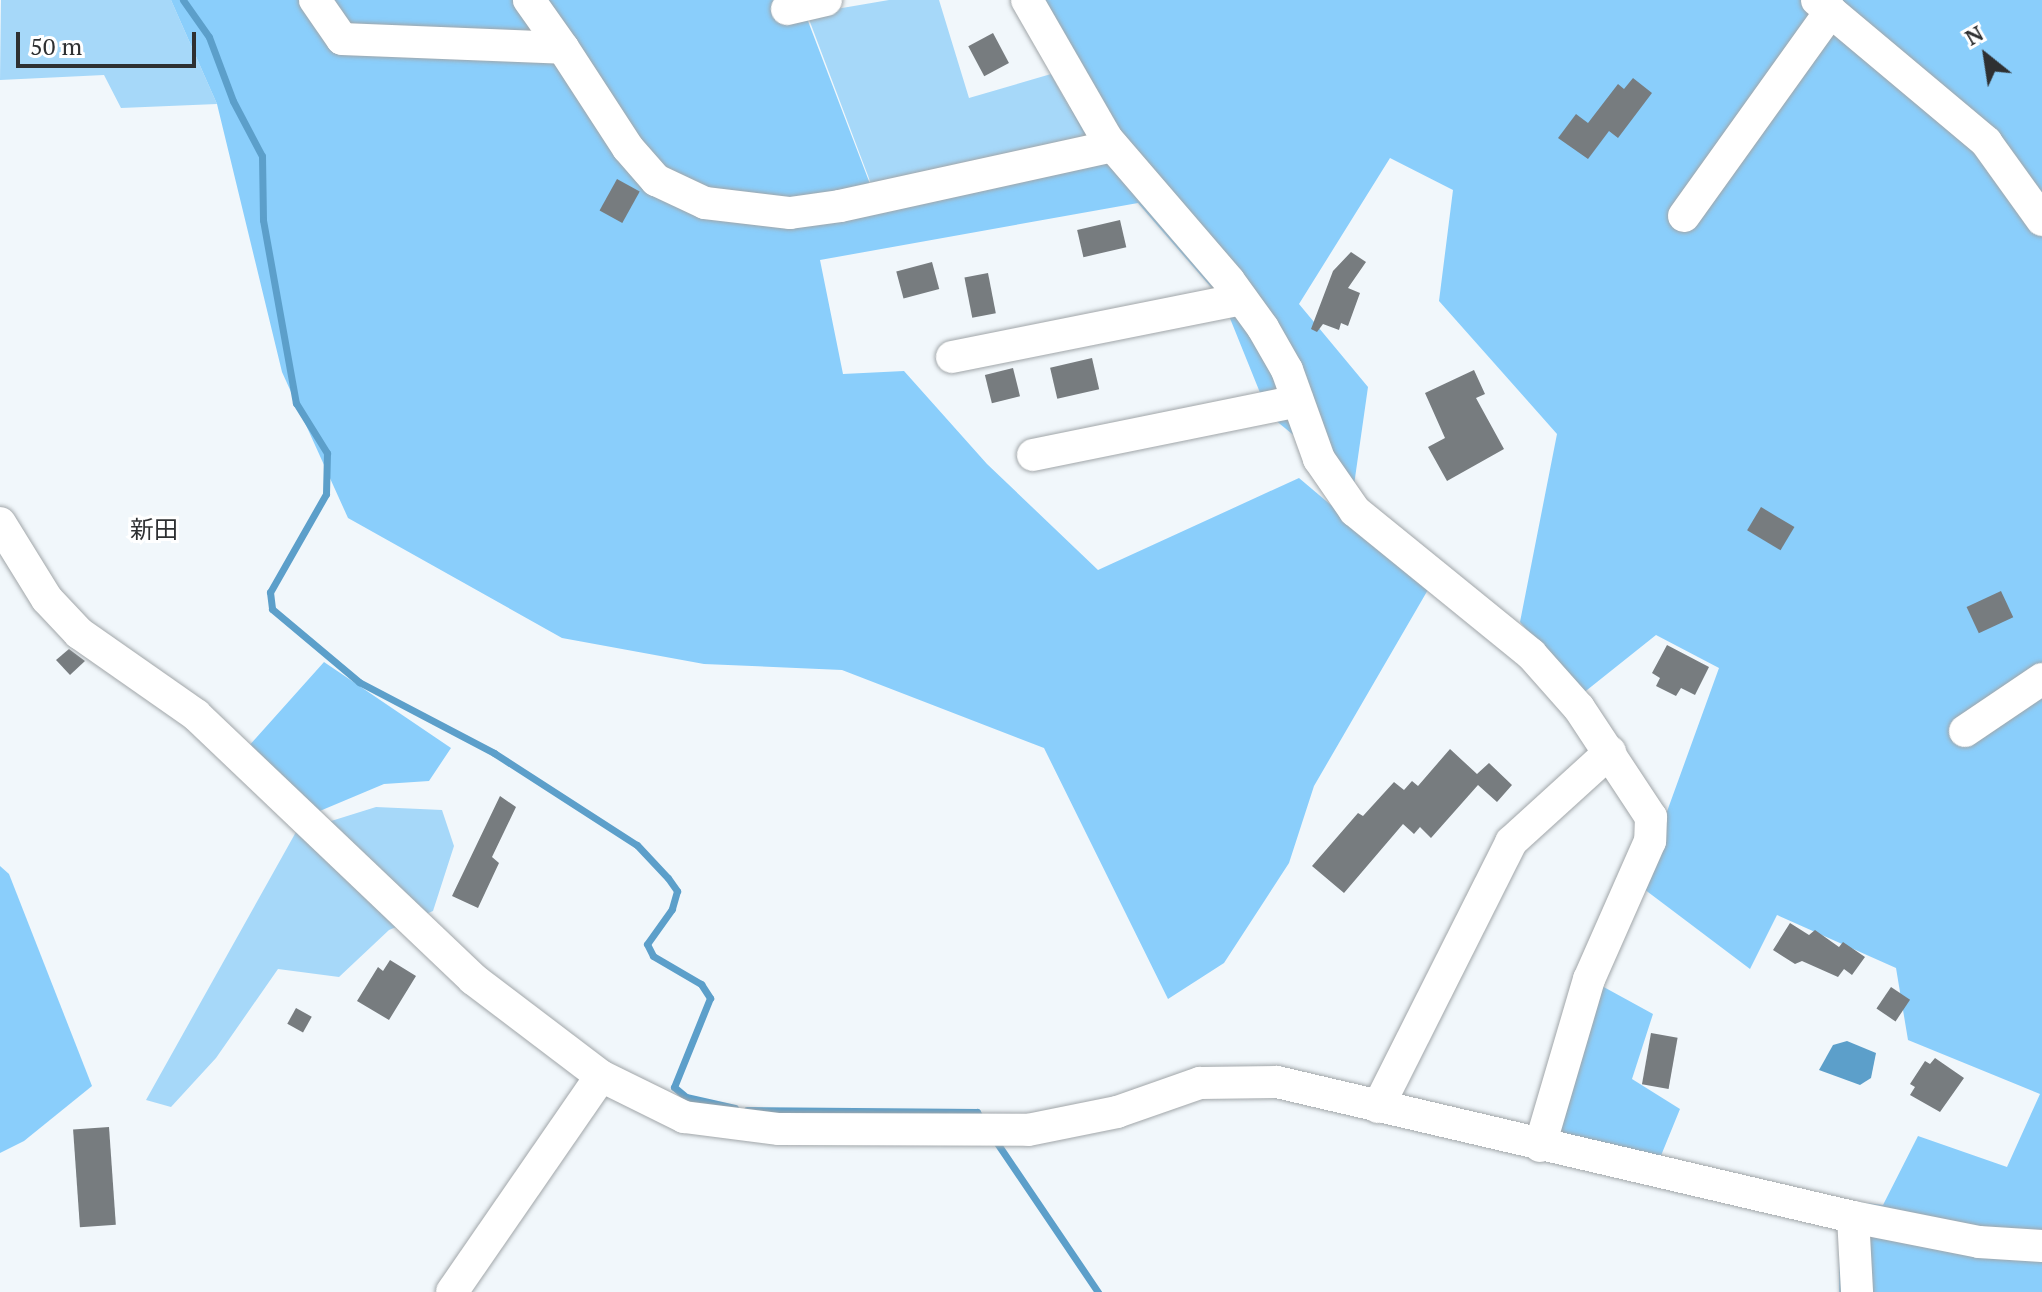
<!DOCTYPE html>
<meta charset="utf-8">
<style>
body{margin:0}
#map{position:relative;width:2042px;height:1292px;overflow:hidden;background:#f1f7fb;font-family:"PT Serif","Noto Sans JP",serif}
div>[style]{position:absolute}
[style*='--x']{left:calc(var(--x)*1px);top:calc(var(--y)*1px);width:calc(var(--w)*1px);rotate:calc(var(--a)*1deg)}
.green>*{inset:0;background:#a6d8f9}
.forest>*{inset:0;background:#8acefb}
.water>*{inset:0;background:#5c9fca}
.stream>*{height:7px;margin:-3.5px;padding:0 3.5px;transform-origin:3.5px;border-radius:3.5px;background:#5c9fca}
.building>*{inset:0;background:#777c7f;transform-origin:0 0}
.roads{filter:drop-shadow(0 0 2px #a1a6a9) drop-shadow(0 0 2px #a1a6a9)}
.minor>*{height:32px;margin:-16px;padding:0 16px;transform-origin:16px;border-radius:16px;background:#fff}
span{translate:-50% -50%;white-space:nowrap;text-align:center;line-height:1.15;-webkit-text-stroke:6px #fff;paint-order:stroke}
.neighbourhood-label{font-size:24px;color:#2e3032}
.north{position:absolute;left:1946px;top:16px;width:80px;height:80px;-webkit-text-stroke:6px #fff;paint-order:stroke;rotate:330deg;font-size:22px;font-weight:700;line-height:32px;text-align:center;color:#2e3032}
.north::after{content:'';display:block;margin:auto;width:28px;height:36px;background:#2e3032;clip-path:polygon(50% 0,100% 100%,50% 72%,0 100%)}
.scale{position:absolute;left:16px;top:32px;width:180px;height:36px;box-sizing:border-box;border:4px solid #2e3032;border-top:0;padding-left:10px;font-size:24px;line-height:28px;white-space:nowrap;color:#2e3032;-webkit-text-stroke:6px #fff;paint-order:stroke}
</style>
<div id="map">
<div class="green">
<i style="clip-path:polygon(1px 0,171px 0,217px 104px,121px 108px,104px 75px,0 80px)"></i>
<i style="clip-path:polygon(889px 0,939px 0,969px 98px,1051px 74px,1097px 158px,879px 205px,807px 14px)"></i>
<i style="clip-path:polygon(376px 807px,442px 810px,454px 846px,433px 911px,389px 930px,339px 977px,278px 969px,216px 1058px,171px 1107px,146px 1100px,296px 832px)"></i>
</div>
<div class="forest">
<i style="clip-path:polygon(171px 0,800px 0,878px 205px,1096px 158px,1013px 0,2042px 0,2042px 1292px,1839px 1292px,1840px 1200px,1883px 1205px,1918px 1136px,2007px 1167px,2040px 1094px,1908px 1040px,1896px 968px,1777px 915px,1750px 969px,1640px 886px,1719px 668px,1656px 635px,1582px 694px,1520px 622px,1557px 434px,1439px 301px,1453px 190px,1390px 158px,1299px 304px,1368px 387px,1354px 485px,1269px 415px,1223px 301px,1138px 203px,820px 260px,843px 374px,904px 371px,987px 464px,1098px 570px,1299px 478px,1429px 588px,1314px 786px,1289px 863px,1224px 963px,1168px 999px,1044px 748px,842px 670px,704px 664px,562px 638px,348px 518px,282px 372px,217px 104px)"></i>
<i style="clip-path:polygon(324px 662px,451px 748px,429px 781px,384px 784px,315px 813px,247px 748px)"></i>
<i style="clip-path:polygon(0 866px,9px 874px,92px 1086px,24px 1141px,0 1153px)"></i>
<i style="clip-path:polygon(1580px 974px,1653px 1014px,1632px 1079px,1680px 1109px,1658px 1163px,1527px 1133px)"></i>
</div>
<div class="water">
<i style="clip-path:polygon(1847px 1041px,1876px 1053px,1871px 1078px,1860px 1085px,1819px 1070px,1833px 1045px)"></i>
</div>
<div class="stream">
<i style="--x:183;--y:0;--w:45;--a:54.9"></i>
<i style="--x:209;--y:37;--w:68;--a:69.4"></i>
<i style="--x:233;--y:101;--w:62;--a:62.2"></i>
<i style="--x:262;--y:156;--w:64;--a:89.1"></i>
<i style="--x:263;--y:220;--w:186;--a:79.8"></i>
<i style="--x:296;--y:403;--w:59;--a:58.2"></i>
<i style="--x:327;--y:453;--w:41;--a:91.4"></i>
<i style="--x:326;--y:494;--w:113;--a:119.7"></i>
<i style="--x:270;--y:592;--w:17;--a:83"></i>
<i style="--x:272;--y:609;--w:114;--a:40"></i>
<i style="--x:359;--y:682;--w:153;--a:27.7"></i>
<i style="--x:494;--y:753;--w:170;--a:32.8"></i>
<i style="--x:637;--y:845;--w:45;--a:46.8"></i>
<i style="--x:668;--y:878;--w:16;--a:55"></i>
<i style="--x:677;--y:891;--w:19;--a:106"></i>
<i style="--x:672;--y:909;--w:43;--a:125.5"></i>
<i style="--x:647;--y:944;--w:13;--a:63"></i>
<i style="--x:653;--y:956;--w:56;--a:30.3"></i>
<i style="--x:701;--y:984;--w:17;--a:57"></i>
<i style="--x:710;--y:998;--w:96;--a:112"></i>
<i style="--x:674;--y:1087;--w:16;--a:40"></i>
<i style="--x:686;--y:1097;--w:50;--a:12.7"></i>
<i style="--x:747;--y:1110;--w:230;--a:0.5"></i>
<i style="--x:977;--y:1112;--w:9;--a:58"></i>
<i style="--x:995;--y:1140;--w:184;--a:55.9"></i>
</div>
<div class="building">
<i style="left:993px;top:33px;width:34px;height:28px;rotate:62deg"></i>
<i style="clip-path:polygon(1633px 78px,1652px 93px,1618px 138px,1609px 131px,1588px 159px,1558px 138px,1576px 114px,1588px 123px,1618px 84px,1624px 89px)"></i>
<i style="left:617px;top:179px;width:26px;height:36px;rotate:29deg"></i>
<i style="left:1120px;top:220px;width:28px;height:44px;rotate:77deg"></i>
<i style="clip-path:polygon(1351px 252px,1366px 262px,1348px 288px,1360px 293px,1348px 326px,1341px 323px,1339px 330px,1323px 324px,1317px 332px,1311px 329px,1333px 271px)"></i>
<i style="left:932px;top:262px;width:28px;height:37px;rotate:75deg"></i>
<i style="left:988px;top:273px;width:41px;height:24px;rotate:79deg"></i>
<i style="left:1092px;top:358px;width:32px;height:43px;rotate:77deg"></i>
<i style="left:1013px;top:368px;width:29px;height:29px;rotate:76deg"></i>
<i style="clip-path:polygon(1474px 370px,1485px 394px,1476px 398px,1504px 449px,1447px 481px,1428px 447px,1445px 438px,1425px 393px)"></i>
<i style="left:1761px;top:507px;width:39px;height:27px;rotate:31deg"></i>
<i style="left:2001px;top:591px;width:29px;height:38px;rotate:65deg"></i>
<i style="clip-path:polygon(1667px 645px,1709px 667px,1695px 695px,1681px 688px,1676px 696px,1656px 686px,1660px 678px,1652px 673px)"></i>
<i style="clip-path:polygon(69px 649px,85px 661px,70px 675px,56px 660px)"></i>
<i style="clip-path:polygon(1450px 749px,1477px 774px,1489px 763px,1512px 785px,1497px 802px,1478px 785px,1431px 838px,1420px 827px,1414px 834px,1403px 824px,1344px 893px,1312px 866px,1358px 813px,1363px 816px,1394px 782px,1404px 790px,1412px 781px,1418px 786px)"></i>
<i style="clip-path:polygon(500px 796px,516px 807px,492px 857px,499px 863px,478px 908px,452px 896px)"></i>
<i style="clip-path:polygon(1790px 923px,1809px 935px,1815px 930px,1839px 947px,1843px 942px,1865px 957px,1852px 975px,1844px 969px,1838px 977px,1802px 961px,1795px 964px,1773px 950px)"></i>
<i style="clip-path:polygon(390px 960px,416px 976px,389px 1020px,357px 1001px,378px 967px,383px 971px)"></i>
<i style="left:1891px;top:987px;width:23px;height:26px;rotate:34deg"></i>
<i style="left:296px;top:1008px;width:18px;height:18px;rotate:29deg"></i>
<i style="left:1651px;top:1033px;width:27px;height:52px;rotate:10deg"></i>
<i style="clip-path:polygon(1935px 1058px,1964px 1078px,1940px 1112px,1910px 1095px,1915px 1087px,1910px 1084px,1925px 1061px,1930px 1064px)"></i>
<i style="left:109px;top:1127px;width:98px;height:36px;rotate:86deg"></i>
</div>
<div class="roads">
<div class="minor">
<i style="--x:315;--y:0;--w:47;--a:55.3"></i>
<i style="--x:342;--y:39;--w:221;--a:2.3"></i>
<i style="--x:563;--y:48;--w:59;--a:-125.3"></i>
<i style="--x:1027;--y:0;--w:160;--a:60.1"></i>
<i style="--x:1107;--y:139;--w:187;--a:49.3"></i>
<i style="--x:1229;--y:281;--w:58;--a:54.1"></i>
<i style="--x:1263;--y:328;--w:48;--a:60.3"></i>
<i style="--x:1287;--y:370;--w:95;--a:70.2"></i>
<i style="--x:1319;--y:459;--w:63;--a:55.3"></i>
<i style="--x:1355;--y:511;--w:227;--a:39.1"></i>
<i style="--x:1531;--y:654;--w:72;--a:48.4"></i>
<i style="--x:1579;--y:708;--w:131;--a:56.6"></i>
<i style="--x:1651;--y:817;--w:24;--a:92"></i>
<i style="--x:1650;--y:841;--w:151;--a:113.8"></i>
<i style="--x:1589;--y:979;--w:174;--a:106.4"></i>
<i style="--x:1817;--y:0;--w:221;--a:40"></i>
<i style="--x:1986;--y:142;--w:96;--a:54.3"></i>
<i style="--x:787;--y:9;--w:40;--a:-13"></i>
<i style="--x:563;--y:48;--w:119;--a:57"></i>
<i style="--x:628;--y:148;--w:43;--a:48.8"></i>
<i style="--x:656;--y:180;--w:54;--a:25.1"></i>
<i style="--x:705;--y:203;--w:86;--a:6.7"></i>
<i style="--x:790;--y:213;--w:50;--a:-8"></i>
<i style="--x:840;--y:206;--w:279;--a:-12.4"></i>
<i style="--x:1684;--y:216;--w:252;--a:-54.4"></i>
<i style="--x:952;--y:357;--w:295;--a:-11.3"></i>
<i style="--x:1033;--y:455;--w:270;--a:-11.5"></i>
<i style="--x:0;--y:523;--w:89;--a:58.3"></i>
<i style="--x:47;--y:599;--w:47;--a:46.7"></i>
<i style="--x:79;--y:633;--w:143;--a:35"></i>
<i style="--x:196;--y:715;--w:383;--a:43.6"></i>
<i style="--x:473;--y:979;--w:161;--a:37.2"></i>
<i style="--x:601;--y:1076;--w:93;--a:26.3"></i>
<i style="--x:684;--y:1117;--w:96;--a:7.2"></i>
<i style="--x:779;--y:1129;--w:249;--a:0.2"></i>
<i style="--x:1028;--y:1130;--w:91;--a:-11.4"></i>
<i style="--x:1117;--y:1112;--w:88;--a:-19.3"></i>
<i style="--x:1200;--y:1083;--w:77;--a:-0.7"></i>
<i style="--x:1277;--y:1082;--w:592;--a:13.19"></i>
<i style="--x:1853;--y:1217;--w:128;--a:11.2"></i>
<i style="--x:1979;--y:1242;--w:63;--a:3.6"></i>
<i style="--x:1965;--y:731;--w:93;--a:-34"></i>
<i style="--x:1378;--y:1107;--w:297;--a:-63.3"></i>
<i style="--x:1511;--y:842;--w:134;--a:-42.3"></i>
<i style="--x:1853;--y:1217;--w:75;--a:86.9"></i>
<i style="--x:452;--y:1292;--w:262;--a:-55.4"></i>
</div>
</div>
<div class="neighbourhood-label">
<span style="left:154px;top:530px">新田</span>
</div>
<div class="north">N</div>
<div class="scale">50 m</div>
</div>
